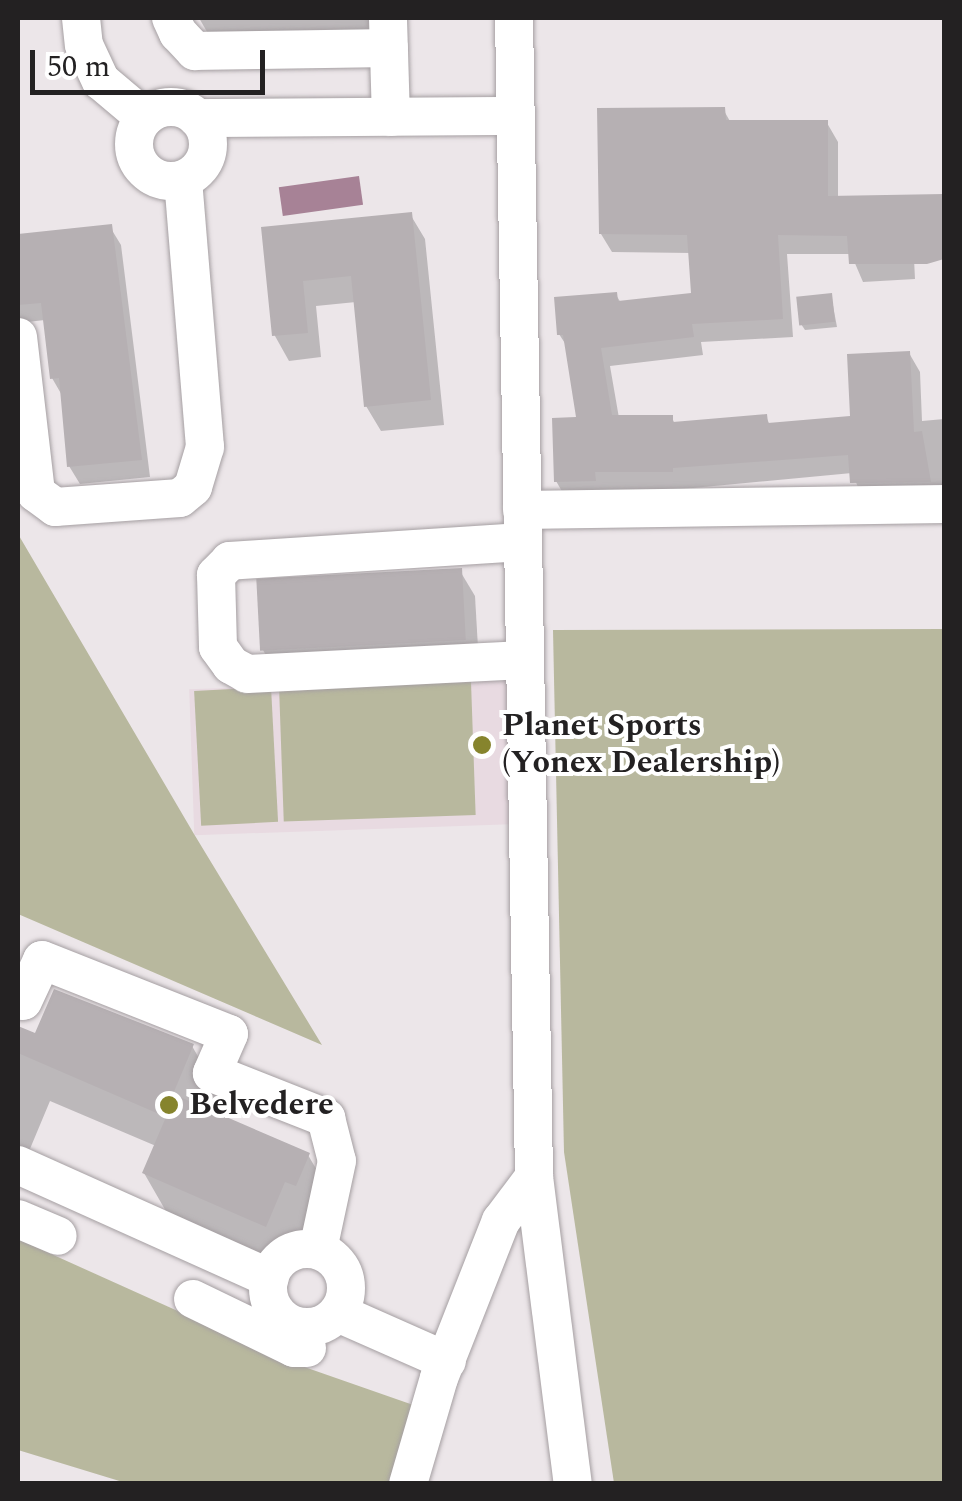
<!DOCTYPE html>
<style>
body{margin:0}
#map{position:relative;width:962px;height:1501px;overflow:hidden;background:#ece6e9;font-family:Spectral,serif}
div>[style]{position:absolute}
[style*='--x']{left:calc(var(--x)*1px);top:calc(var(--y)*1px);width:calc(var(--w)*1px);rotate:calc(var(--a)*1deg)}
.built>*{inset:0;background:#e8dae1;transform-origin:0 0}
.green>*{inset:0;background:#b8b89e;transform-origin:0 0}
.water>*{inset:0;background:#a78296;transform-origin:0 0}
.shadow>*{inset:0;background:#0003}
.building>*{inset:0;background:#b6b0b3;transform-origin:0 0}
.roads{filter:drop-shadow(0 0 2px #a59fa2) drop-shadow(0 0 2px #a59fa2)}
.minor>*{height:38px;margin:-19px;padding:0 19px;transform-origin:19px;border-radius:19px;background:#fff}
.minor>.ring{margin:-19px;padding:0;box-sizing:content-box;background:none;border:38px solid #fff;border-radius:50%}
.dots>*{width:28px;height:28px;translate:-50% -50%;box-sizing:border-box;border:5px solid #fff;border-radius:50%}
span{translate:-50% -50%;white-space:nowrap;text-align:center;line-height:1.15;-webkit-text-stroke:8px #fff;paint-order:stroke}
.poi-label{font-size:32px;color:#232122;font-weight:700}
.left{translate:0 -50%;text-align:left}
.frame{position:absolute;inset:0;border:20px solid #232122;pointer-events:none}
.scale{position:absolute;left:30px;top:50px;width:235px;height:45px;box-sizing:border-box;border:5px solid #232122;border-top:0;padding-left:12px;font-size:30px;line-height:35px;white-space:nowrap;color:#232122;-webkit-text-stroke:8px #fff;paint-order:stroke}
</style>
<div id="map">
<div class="built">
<i style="left:513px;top:678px;width:146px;height:324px;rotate:88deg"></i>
</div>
<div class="green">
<i style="clip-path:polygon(18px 534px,194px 834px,322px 1045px,18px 914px)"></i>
<i style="clip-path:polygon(944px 629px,944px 1483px,614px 1483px,564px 1152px,553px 630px)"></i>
<i style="left:471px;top:682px;width:133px;height:192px;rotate:88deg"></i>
<i style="left:271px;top:687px;width:135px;height:77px;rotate:87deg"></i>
<i style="clip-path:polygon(18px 1239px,293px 1363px,419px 1407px,393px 1483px,126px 1483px,18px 1450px)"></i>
</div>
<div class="water">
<i style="left:359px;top:176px;width:29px;height:81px;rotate:82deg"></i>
</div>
<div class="shadow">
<i style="clip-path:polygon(199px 18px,407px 18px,408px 43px,224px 61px)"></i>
<i style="clip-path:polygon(723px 109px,731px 123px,827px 123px,838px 142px,838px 198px,944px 198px,944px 267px,937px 235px,913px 238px,915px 279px,863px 282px,851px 254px,787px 254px,793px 337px,701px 342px,703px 355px,610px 366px,619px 418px,672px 418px,675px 424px,766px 417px,770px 425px,853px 419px,909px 353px,920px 372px,922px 421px,944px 419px,944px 502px,864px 501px,852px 473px,567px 500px,556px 481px,579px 420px,568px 348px,559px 334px,616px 295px,621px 303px,693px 296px,691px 253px,612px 252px,601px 234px)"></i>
<i style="clip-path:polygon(410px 214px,425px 239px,444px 425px,381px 431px,366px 406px,356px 302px,316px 306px,321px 357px,289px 361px,275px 336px,264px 229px)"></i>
<i style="clip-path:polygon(110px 227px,121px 245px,150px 477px,80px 484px,69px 466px,63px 397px,52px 378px,45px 320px,18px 323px,18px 235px)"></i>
<i style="clip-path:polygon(831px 295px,837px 327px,805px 330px,801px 324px)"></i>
<i style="clip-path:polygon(460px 571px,475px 596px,479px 665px,277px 675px,263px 650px)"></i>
<i style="clip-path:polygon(18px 1028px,36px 1037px,192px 1046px,219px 1093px,211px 1113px,308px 1155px,335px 1201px,312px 1227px,293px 1273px,171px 1220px,144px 1173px,156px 1146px,50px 1101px,27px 1156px,18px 1152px)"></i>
</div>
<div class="building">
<i style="clip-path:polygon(725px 107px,726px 120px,828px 120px,828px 196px,944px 194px,944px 259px,927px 264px,849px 264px,847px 236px,778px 235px,783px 319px,692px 324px,694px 337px,601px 348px,612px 415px,673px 415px,673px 422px,767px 414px,768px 423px,850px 416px,847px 354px,910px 351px,914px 432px,922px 431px,931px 482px,850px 483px,848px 455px,673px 468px,673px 472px,595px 472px,596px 481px,554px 482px,552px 418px,576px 417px,563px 335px,557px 335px,554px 297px,617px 292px,618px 301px,691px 293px,687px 235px,599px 234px,597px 108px)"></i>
<i style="clip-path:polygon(412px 212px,431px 400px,364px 407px,351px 276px,303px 281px,308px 333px,272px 336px,261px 227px)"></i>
<i style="clip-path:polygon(112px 224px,142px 460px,67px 467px,59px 378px,50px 379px,41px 303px,18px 305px,18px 234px)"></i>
<i style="left:832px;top:293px;width:29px;height:36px;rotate:84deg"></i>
<i style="left:462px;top:568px;width:72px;height:206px;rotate:87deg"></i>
<i style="clip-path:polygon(54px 989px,194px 1044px,173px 1094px,310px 1153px,296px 1186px,285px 1182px,266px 1227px,142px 1173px,166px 1117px,18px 1053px,18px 1026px,35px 1033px)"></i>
</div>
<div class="roads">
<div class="minor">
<i style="--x:81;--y:18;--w:27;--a:84"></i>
<i style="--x:84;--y:45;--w:40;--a:65"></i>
<i style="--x:101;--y:81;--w:57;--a:40.1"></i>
<i style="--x:171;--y:18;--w:17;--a:65"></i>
<i style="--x:178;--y:33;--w:25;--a:47"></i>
<i style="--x:195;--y:51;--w:194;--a:-0.9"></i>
<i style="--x:388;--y:18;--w:99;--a:88.3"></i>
<i style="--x:514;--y:18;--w:1159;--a:89.01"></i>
<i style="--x:534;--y:1177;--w:309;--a:82.8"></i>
<i class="ring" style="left:134px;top:107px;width:36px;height:36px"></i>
<i style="--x:197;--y:118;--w:319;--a:-0.4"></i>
<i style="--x:18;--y:337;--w:157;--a:83.4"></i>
<i style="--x:36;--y:493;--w:24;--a:36"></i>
<i style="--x:55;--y:507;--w:125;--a:-4.1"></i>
<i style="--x:180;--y:498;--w:17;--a:-40"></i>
<i style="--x:193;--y:487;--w:42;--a:-73.3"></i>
<i style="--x:205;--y:447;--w:268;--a:-94.7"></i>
<i style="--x:522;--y:510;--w:422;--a:-0.8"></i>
<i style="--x:522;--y:542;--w:293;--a:176.3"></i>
<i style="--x:230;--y:561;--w:20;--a:135"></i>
<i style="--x:216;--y:575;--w:72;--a:88.4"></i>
<i style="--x:218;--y:647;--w:22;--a:54"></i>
<i style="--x:231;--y:665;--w:18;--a:29"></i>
<i style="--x:247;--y:674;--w:278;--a:-2.9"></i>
<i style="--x:18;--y:999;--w:5;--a:22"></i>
<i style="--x:23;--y:1001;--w:45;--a:-65.1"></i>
<i style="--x:42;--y:960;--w:201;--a:21.6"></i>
<i style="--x:229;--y:1034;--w:43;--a:113.6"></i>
<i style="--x:212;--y:1073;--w:123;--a:21.5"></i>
<i style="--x:326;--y:1118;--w:44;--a:75.7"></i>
<i style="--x:337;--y:1161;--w:91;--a:102.1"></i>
<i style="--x:18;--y:1165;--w:276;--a:24.2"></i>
<i style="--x:18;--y:1219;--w:43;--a:23"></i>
<i class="ring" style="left:268px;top:1249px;width:40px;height:40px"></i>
<i style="--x:193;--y:1299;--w:112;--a:25.9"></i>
<i style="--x:294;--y:1348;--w:13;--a:0"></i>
<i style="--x:338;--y:1313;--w:119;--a:23.8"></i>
<i style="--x:408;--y:1484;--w:110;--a:-73.7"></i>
<i style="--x:439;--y:1378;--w:169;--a:-68.5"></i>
<i style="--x:501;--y:1221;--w:55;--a:-53.1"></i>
</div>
</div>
<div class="dots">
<i style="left:482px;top:745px;background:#86842d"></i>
<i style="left:169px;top:1105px;background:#86842d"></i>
</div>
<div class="poi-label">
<span class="left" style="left:502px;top:745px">Planet Sports<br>(Yonex Dealership)</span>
<span class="left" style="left:189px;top:1105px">Belvedere</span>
</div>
<div class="frame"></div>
<div class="scale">50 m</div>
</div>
